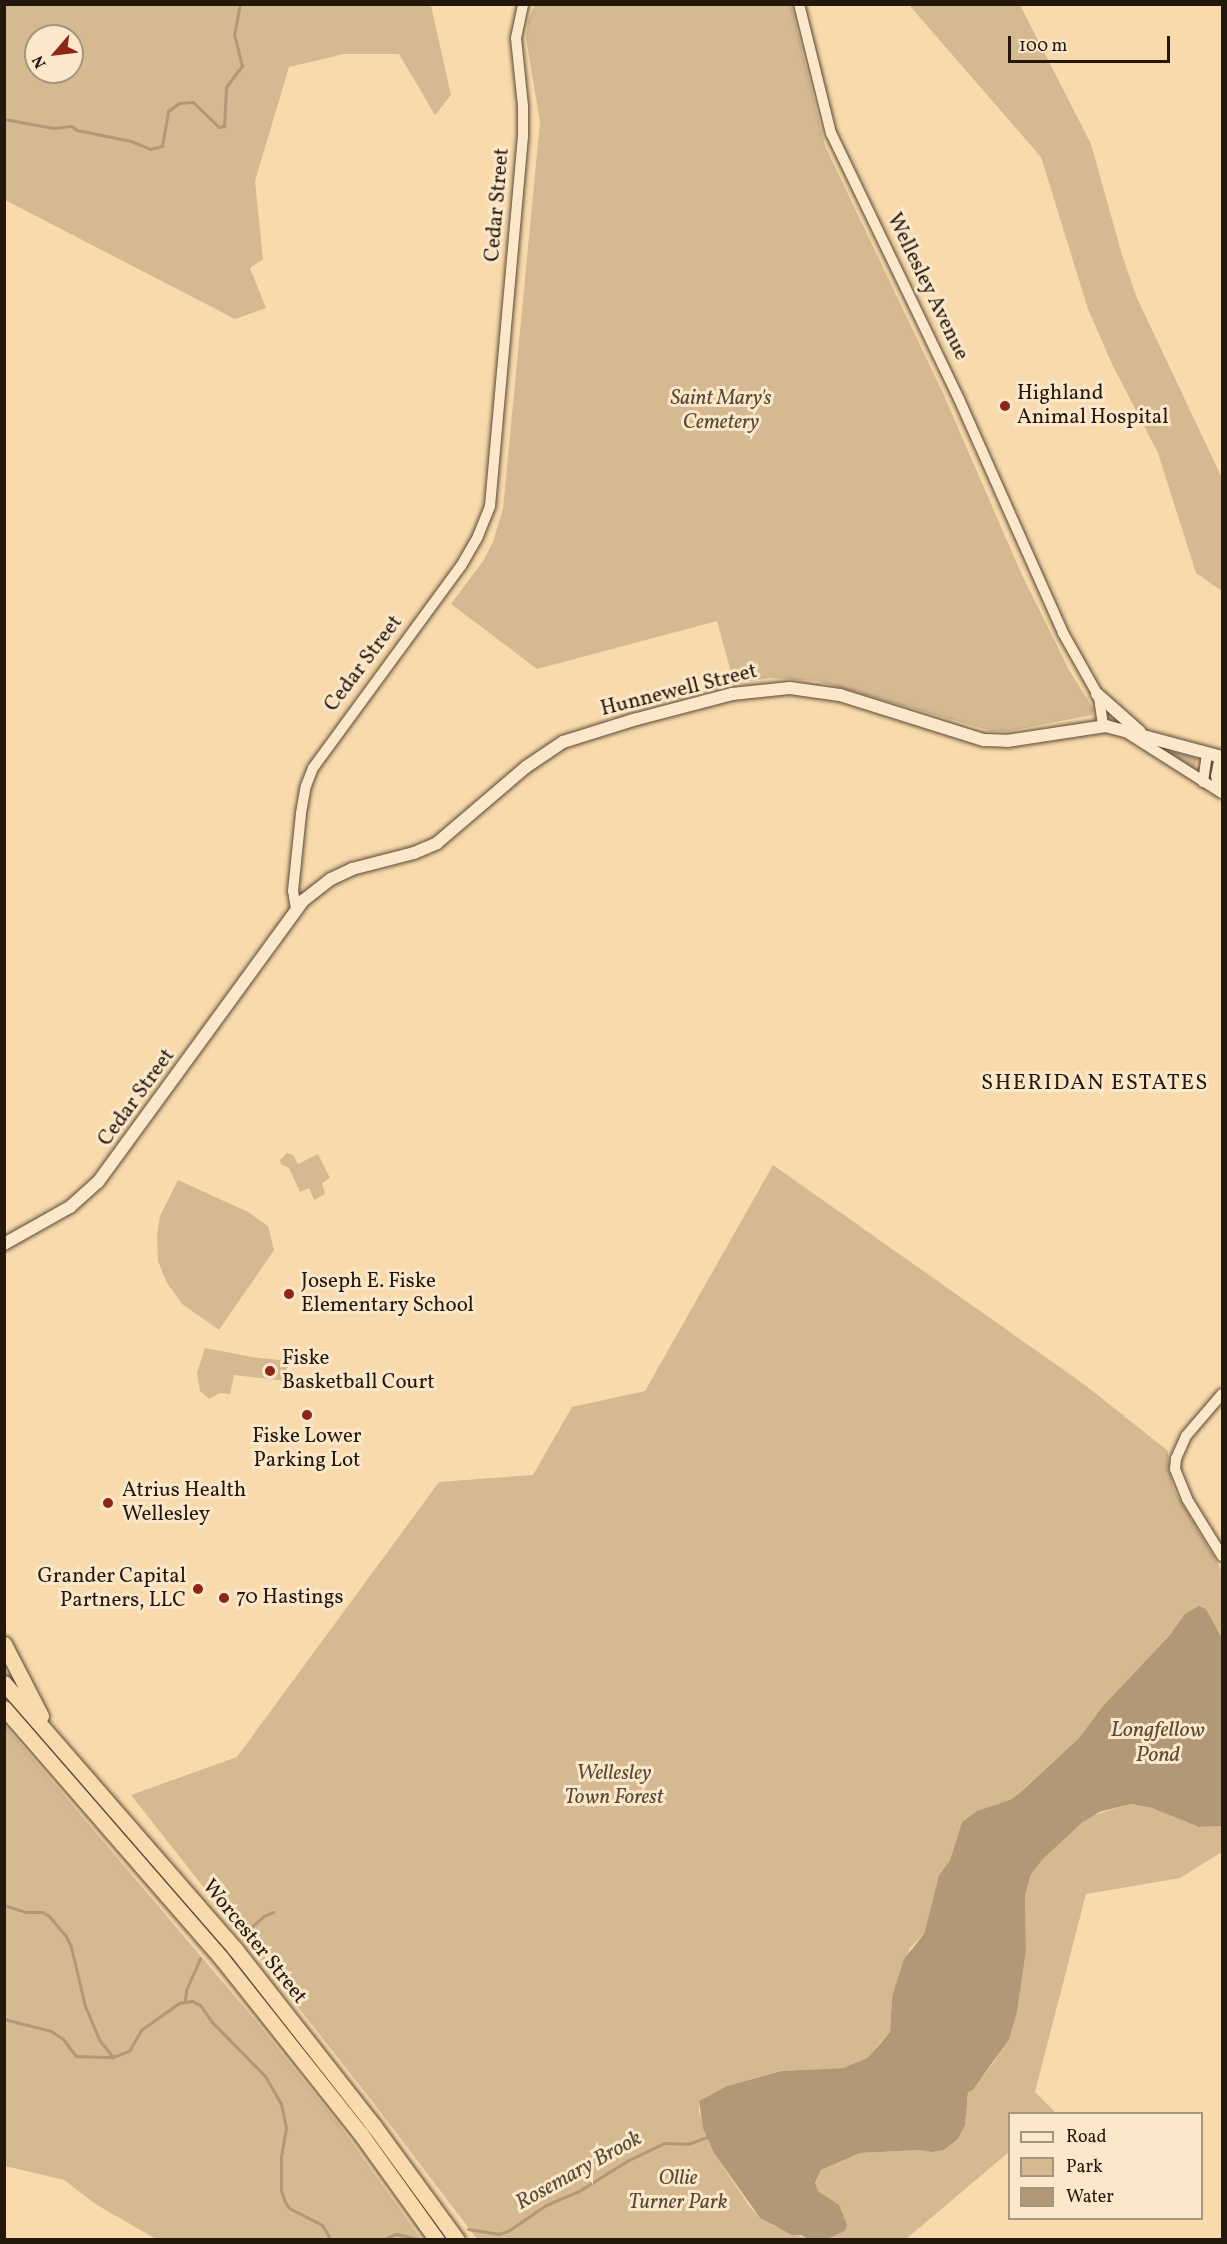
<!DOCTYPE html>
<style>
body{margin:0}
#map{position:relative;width:1227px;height:2244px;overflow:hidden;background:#f9daac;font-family:Vollkorn,serif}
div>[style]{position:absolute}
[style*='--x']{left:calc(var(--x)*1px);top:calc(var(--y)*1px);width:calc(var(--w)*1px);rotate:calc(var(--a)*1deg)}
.green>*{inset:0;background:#d5b991}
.water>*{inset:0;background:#b19876}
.stream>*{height:3px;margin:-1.5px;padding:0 1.5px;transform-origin:1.5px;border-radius:1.5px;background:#b19876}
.roads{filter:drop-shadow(0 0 2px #594835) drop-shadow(0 0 2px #594835)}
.tertiary>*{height:10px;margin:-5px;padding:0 5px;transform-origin:5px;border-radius:5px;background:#fbe7c9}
.secondary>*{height:12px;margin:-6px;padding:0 6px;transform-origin:6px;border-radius:6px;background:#fbe7c9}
.trunk>*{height:15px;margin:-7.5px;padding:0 7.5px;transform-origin:7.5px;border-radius:7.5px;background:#f9daac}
.dots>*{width:16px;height:16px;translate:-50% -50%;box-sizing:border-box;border:3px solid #fbe7c9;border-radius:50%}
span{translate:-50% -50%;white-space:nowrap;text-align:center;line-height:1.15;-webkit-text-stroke:6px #fbe7c9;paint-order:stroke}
.street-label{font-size:21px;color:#24180d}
.poi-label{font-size:21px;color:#24180d}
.left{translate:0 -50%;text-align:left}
.right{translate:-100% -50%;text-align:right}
.park-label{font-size:21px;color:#594835;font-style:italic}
.neighbourhood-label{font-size:22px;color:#24180d;letter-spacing:1.5px}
.water-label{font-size:22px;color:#5c4b37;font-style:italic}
.frame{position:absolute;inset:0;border:6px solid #24180d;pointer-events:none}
.legend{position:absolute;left:1008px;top:2112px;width:195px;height:108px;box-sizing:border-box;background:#fbe7c9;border:2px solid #a5947e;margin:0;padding:8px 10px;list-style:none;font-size:18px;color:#24180d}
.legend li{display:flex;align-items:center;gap:12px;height:30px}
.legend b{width:30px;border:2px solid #a5947e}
.north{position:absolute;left:24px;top:24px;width:60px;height:60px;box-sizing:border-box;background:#fbe7c9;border:2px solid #a5947e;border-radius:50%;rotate:242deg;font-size:16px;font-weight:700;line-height:24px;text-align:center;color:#24180d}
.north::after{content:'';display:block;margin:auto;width:21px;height:27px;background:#8f2418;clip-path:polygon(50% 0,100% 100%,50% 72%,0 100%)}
.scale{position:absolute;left:1008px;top:36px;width:162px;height:27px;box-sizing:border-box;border:3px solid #24180d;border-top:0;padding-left:8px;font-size:18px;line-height:21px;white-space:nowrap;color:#24180d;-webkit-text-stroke:4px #fbe7c9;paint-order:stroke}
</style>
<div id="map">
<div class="green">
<i style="clip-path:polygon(535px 4px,791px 5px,825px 146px,942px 391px,1022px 575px,1069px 670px,1094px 710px,1092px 715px,1009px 731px,991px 731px,817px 681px,771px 678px,734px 683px,717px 621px,537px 669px,451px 604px,483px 561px,493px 542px,503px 509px,540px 122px,526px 38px,528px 21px)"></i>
<i style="clip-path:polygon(evenodd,4px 5px,431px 5px,451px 95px,435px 115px,399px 54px,344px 54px,289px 67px,255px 181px,263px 259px,250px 268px,266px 308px,235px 319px,5px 200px,4px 5px,36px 36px,72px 36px,72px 72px,36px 72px,36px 36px)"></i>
<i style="clip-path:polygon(909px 5px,1020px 5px,1091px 144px,1122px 255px,1137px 298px,1222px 478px,1222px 591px,1196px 573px,1158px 453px,1112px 364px,1088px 309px,1041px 157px)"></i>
<i style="clip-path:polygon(1173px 752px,1197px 758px,1194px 769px,1170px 753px)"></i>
<i style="clip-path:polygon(287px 1153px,293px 1155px,298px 1164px,318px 1154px,330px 1178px,322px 1183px,325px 1194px,314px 1200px,309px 1188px,300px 1192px,289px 1168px,281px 1164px,280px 1160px)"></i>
<i style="clip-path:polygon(773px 1165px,1085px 1385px,1168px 1451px,1169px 1471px,1174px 1490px,1222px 1571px,1222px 1639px,1185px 1614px,1169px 1636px,1103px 1706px,1079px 1738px,1012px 1799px,977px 1811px,962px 1822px,950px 1860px,939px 1875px,924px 1934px,910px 1948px,892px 1997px,890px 2032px,867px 2058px,843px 2068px,780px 2071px,727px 2086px,699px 2101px,699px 2111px,714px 2153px,750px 2207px,760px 2218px,774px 2226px,808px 2239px,477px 2239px,372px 2101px,131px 1795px,237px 1757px,439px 1482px,533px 1475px,572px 1407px,645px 1391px)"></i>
<i style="clip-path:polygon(178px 1180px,248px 1212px,268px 1226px,274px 1250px,219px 1330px,182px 1304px,167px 1283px,158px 1261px,157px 1236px,160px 1216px)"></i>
<i style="clip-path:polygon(205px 1348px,252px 1357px,289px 1361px,286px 1381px,234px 1375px,230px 1394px,220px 1393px,209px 1399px,200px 1391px,197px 1373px)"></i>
<i style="clip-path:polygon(5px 1726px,255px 2020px,340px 2126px,421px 2239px,156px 2239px,97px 2205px,64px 2180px,5px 2166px)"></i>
<i style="clip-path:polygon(1131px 1804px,1152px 1808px,1199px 1827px,1222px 1826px,1222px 1852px,1180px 1878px,1086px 1894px,1035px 2092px,1056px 2113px,1010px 2114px,1009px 2152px,906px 2239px,827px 2239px,845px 2231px,827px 2198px,818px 2191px,815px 2184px,821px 2170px,860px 2153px,918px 2150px,933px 2152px,944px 2150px,958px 2139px,965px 2125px,968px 2091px,973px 2090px,996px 2059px,1017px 2012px,1026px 1951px,1025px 1895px,1031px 1874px,1043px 1859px,1090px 1816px)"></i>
</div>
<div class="water">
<i style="clip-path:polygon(1199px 1606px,1206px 1609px,1222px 1639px,1222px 1826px,1199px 1827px,1152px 1808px,1131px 1804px,1099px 1812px,1083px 1822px,1043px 1859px,1031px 1874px,1025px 1895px,1026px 1951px,1017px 2012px,1009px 2039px,973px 2090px,968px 2092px,965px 2125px,958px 2139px,944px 2150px,933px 2152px,918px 2150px,860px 2153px,821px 2170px,815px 2183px,818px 2191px,839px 2205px,847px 2225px,845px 2231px,827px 2239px,808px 2239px,801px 2235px,792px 2235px,760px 2218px,714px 2153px,703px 2128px,699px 2101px,727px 2086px,781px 2071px,843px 2068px,867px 2058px,881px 2043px,890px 2032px,892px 1997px,904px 1959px,924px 1934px,939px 1875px,950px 1860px,962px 1822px,977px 1811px,1012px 1799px,1026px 1787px,1079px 1738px,1103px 1706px,1169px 1636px,1185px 1614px)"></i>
</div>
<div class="stream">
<i style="--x:4;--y:119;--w:50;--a:10.4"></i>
<i style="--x:53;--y:128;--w:18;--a:-6"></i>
<i style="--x:71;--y:126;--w:7;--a:34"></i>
<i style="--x:77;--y:130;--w:55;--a:11.5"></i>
<i style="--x:131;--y:141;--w:21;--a:23"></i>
<i style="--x:150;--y:149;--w:12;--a:-14"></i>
<i style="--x:162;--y:146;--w:36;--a:-80"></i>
<i style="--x:168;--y:111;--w:14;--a:-36"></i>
<i style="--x:179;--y:103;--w:14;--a:-4"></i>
<i style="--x:193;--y:102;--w:36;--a:44"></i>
<i style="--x:219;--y:127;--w:5;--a:-11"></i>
<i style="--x:224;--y:126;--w:39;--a:-87"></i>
<i style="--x:226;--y:87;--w:26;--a:-53"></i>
<i style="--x:242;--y:66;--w:32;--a:-104"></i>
<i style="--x:234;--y:35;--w:32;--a:-79"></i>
<i style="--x:4;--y:1905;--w:23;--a:18"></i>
<i style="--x:26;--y:1912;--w:16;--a:0"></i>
<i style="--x:42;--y:1912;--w:8;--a:30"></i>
<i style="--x:49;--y:1916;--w:26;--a:50"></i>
<i style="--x:66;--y:1936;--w:12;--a:66"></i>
<i style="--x:71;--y:1947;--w:61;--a:76.7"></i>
<i style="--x:85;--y:2006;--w:38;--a:67"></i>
<i style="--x:100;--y:2041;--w:21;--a:51"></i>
<i style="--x:237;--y:1929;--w:12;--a:0"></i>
<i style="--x:249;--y:1929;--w:20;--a:-41"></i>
<i style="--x:264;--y:1916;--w:10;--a:-24"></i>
<i style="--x:185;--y:2000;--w:10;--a:-84"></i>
<i style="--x:186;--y:1990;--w:35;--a:-66"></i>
<i style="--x:4;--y:2019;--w:49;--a:14.3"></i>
<i style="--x:51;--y:2031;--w:14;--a:34"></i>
<i style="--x:63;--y:2039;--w:21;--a:53"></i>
<i style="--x:76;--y:2056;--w:37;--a:2"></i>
<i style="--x:113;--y:2057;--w:17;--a:-21"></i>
<i style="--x:129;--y:2051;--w:24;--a:-60"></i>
<i style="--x:141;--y:2030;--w:47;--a:-35.4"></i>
<i style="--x:179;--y:2003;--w:13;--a:-9"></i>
<i style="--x:192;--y:2001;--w:9;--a:27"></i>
<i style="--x:200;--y:2005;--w:21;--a:55"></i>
<i style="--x:212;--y:2022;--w:76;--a:45.5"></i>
<i style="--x:265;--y:2076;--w:32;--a:60"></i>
<i style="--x:281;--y:2104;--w:25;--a:78"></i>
<i style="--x:286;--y:2128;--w:29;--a:100"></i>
<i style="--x:281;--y:2157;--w:33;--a:90"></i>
<i style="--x:281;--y:2190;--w:10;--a:73"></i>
<i style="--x:284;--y:2200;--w:9;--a:58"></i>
<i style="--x:289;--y:2208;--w:37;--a:27"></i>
<i style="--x:322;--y:2225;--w:17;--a:59"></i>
<i style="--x:468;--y:2229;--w:30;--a:9"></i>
<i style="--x:498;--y:2234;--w:10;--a:-17"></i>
<i style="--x:508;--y:2231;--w:46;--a:-34.4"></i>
<i style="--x:546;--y:2205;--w:36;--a:-23"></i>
<i style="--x:579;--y:2191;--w:57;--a:-32"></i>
<i style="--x:627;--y:2161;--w:41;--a:-25.9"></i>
<i style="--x:664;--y:2143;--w:24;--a:2"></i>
<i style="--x:688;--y:2144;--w:20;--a:-20"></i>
<i style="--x:382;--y:2240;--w:15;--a:-23"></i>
<i style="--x:396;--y:2234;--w:18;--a:13"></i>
</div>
<div class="roads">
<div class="tertiary">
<i style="--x:799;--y:4;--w:133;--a:76.1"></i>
<i style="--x:831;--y:133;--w:295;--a:64.3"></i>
<i style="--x:959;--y:399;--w:256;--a:66"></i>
<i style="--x:1063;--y:633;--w:73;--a:60.6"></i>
<i style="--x:1099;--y:697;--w:29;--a:82"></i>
<i style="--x:1129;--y:734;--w:110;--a:32.4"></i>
<i style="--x:1220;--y:756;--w:20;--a:101"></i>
<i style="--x:1216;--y:776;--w:16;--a:76"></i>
<i style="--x:1203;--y:782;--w:29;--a:-82"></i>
<i style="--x:296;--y:909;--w:18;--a:-99"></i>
<i style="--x:293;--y:891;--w:78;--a:-84.1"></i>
<i style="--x:301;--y:813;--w:27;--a:-80"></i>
<i style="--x:306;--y:786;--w:19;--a:-69"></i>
<i style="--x:313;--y:768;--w:250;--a:-53.8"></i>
<i style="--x:461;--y:566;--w:34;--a:-60"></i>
<i style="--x:478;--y:536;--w:32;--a:-68"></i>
<i style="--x:490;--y:506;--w:371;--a:-84.9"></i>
<i style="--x:523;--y:136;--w:30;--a:-90"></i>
<i style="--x:523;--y:106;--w:68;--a:-95.9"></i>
<i style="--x:516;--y:38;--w:35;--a:-78"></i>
<i style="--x:1222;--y:1394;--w:55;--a:130.6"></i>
<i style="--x:1186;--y:1436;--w:24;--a:114"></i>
<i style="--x:1176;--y:1458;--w:11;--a:95"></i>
<i style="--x:1175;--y:1469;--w:32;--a:68"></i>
<i style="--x:1187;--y:1499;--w:67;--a:58.4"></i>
</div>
<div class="secondary">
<i style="--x:1097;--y:694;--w:57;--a:41.5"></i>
<i style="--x:4;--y:1244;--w:76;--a:-29.3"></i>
<i style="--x:70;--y:1207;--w:38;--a:-42"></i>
<i style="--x:98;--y:1182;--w:349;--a:-53.9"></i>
<i style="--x:304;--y:900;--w:34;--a:-38"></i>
<i style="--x:331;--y:879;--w:23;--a:-25"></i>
<i style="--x:352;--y:869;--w:64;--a:-14.5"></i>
<i style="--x:414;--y:853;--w:25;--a:-23"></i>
<i style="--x:437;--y:843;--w:117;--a:-40.5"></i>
<i style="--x:526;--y:767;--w:45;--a:-34"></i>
<i style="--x:563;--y:742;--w:77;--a:-17.3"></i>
<i style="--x:637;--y:719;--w:98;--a:-14.7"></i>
<i style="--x:732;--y:694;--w:58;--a:-5.9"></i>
<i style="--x:790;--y:688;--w:50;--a:8"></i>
<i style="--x:840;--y:695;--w:151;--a:17.4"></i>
<i style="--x:984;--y:740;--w:23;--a:2"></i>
<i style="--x:1007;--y:741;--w:100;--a:-8.6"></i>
<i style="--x:1106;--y:726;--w:120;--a:15"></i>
</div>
<div class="trunk">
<i style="--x:4;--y:1644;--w:81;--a:62.8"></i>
<i style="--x:4;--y:1683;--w:354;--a:49"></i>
<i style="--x:236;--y:1950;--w:224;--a:51.9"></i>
<i style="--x:374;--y:2126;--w:141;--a:53.9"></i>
<i style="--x:4;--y:1708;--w:332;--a:49"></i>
<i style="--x:222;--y:1959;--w:222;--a:51.6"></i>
<i style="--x:360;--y:2133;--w:132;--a:54.3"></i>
</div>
</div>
<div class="dots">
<i style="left:1005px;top:406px;background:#8f2418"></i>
<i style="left:289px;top:1294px;background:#8f2418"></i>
<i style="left:270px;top:1371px;background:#8f2418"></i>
<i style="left:307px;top:1415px;background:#8f2418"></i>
<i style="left:108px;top:1503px;background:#8f2418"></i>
<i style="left:198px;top:1589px;background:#8f2418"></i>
<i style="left:224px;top:1598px;background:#8f2418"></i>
</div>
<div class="street-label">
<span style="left:498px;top:205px;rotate:-85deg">Cedar Street</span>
<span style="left:927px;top:287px;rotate:64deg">Wellesley Avenue</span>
<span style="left:364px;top:664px;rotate:-53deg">Cedar Street</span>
<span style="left:679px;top:691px;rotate:-14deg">Hunnewell Street</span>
<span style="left:137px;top:1098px;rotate:-54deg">Cedar Street</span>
<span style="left:254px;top:1942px;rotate:51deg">Worcester Street</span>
</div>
<div class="poi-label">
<span class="left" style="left:1017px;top:406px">Highland<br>Animal Hospital</span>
<span class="left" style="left:301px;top:1294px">Joseph E. Fiske<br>Elementary School</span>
<span class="left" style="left:282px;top:1371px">Fiske<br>Basketball Court</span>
<span style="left:307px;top:1449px">Fiske Lower<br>Parking Lot</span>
<span class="left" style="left:122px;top:1503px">Atrius Health<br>Wellesley</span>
<span class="right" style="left:186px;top:1589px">Grander Capital<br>Partners, LLC</span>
<span class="left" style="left:236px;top:1598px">70 Hastings</span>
</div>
<div class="park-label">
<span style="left:721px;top:411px">Saint Mary's<br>Cemetery</span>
<span style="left:614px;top:1786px">Wellesley<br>Town Forest</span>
<span style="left:678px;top:2191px">Ollie<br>Turner Park</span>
</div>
<div class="neighbourhood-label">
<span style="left:1095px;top:1084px">SHERIDAN ESTATES</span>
</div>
<div class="water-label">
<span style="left:1158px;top:1743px">Longfellow<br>Pond</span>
<span style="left:579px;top:2171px;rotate:-29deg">Rosemary Brook</span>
</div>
<div class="frame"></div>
<ul class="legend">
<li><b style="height:8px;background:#fbe7c9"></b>Road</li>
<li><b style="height:16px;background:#d5b991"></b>Park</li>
<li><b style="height:16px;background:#b19876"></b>Water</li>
</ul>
<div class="north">N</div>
<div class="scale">100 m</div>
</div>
